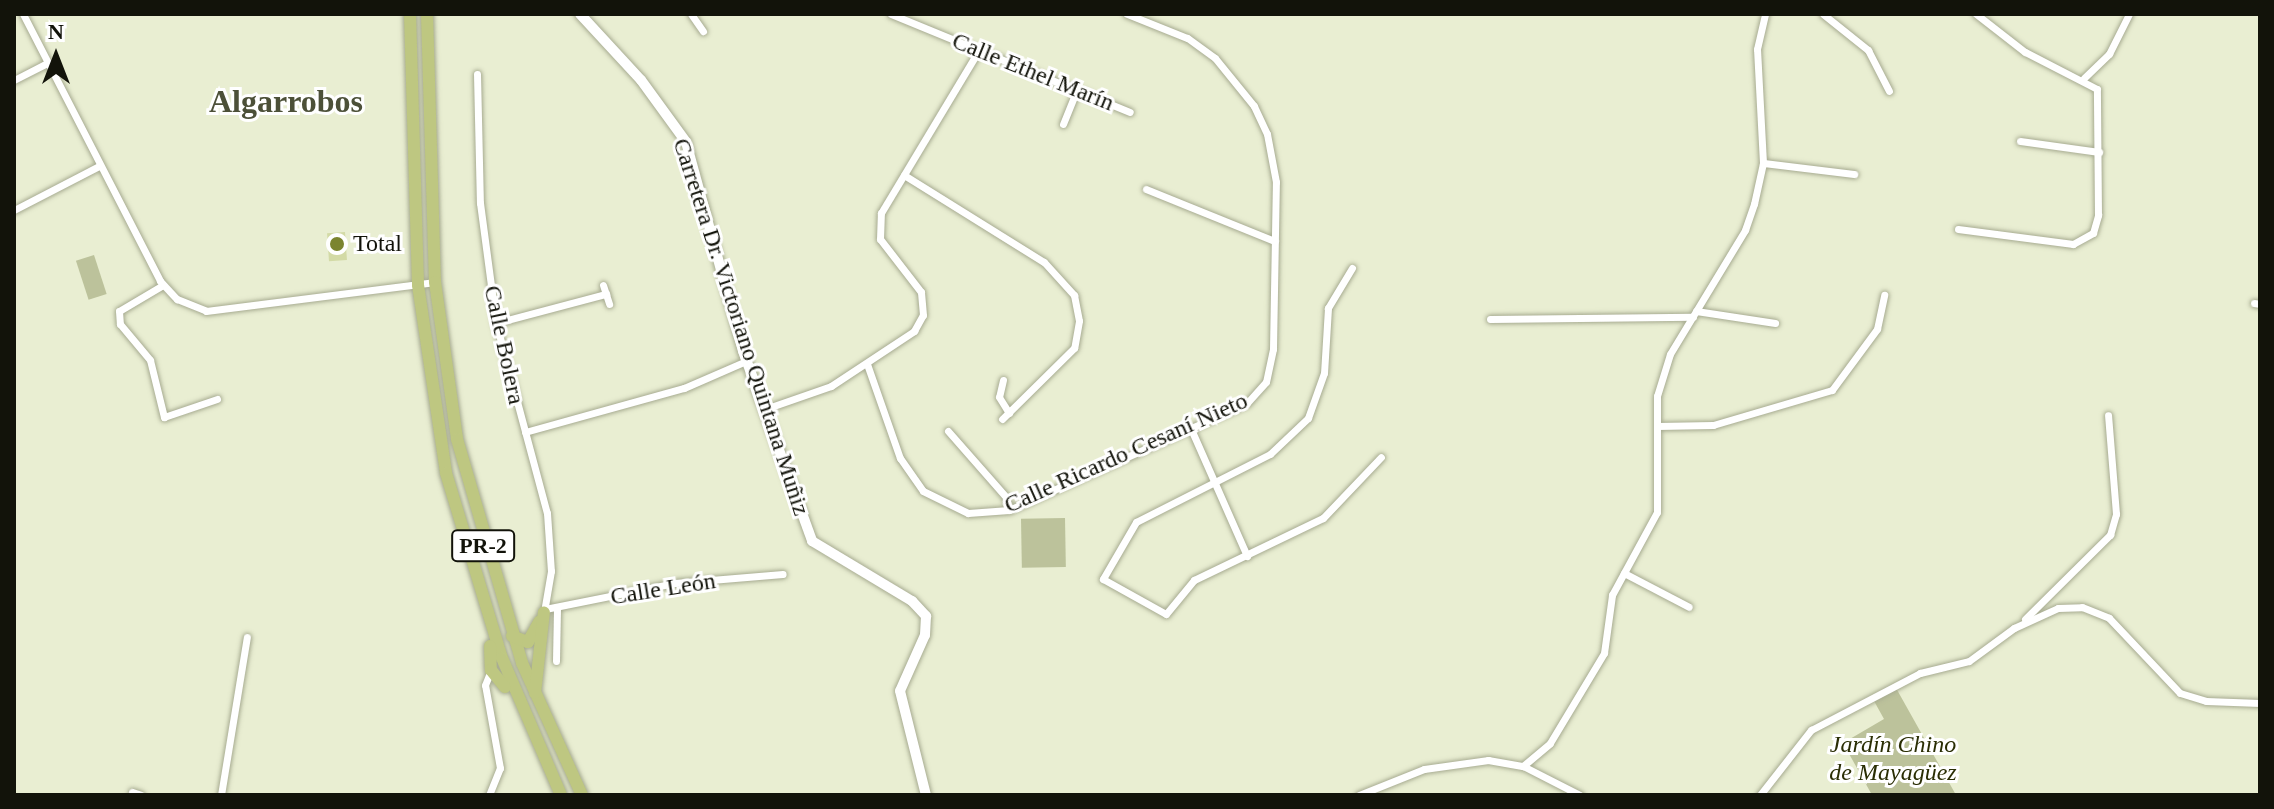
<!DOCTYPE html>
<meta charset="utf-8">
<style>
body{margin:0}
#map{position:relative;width:2274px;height:809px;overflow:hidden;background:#e9eed2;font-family:Georgia,serif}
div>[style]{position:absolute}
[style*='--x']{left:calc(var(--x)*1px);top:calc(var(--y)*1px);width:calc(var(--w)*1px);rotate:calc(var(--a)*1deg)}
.green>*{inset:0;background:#bcc29b;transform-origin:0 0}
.building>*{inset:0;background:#d3daa6;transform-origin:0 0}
.roads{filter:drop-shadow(0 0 2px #a7ab91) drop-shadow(0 0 2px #a7ab91)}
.street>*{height:7px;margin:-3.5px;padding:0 3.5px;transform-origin:3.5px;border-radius:3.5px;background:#fff}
.secondary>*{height:10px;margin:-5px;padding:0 5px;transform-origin:5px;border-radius:5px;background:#fff}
.highway>*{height:12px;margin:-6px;padding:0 6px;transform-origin:6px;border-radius:6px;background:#bec781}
.dots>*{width:22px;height:22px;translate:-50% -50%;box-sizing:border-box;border:4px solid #fff;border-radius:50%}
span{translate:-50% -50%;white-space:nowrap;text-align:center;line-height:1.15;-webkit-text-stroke:6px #fff;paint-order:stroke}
.shield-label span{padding:2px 6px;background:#fff;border:2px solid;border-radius:6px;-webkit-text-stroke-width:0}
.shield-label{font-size:22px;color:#12130a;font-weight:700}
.street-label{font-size:24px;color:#12130a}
.poi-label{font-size:24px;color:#12130a}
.left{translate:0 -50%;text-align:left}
.park-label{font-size:24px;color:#2a2e04;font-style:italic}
.district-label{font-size:32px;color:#4c5038;font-weight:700}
.frame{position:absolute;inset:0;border:16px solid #12130a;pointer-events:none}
.north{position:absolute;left:16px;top:16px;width:80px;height:80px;-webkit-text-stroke:6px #fff;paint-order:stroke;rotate:0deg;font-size:22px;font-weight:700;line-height:32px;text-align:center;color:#12130a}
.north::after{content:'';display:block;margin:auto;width:28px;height:36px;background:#12130a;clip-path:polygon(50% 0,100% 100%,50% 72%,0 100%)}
</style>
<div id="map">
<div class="green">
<i style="left:94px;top:255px;width:41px;height:19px;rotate:72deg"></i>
<i style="left:1065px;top:518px;width:49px;height:44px;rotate:89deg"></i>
<i style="clip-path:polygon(1896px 688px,1956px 795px,1872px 795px,1843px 743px,1884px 719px,1874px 701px)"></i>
</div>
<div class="building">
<i style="left:345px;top:232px;width:28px;height:18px;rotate:86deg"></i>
</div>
<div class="roads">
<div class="street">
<i style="--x:23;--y:14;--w:300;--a:62.8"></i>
<i style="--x:160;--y:281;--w:25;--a:47"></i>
<i style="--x:177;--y:299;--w:31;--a:22"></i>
<i style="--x:206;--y:311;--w:231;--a:-7.2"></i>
<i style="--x:691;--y:14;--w:21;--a:55"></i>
<i style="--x:891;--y:14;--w:258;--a:22.3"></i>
<i style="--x:1823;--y:14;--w:58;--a:38.7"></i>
<i style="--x:1868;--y:50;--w:46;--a:62.9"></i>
<i style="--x:477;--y:74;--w:129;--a:88.7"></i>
<i style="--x:480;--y:203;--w:121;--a:82.4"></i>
<i style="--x:496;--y:323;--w:197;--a:75"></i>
<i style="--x:547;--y:513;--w:58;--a:86.1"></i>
<i style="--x:551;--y:571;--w:42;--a:99.7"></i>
<i style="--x:2084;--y:78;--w:35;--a:-44"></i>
<i style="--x:2109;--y:54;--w:45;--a:-63.4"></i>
<i style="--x:14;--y:80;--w:37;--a:-27"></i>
<i style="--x:1063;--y:124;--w:38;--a:-68"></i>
<i style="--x:2020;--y:141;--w:80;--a:7.9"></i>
<i style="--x:1763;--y:163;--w:92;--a:6.9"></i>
<i style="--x:904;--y:175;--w:165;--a:31.9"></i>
<i style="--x:1044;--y:262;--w:45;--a:47.7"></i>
<i style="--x:1074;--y:295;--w:26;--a:79"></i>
<i style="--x:1079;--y:321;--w:27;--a:100"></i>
<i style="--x:1074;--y:348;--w:101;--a:135.4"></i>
<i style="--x:1146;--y:189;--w:139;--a:22"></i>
<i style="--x:14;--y:210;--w:96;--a:-27.4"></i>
<i style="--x:1958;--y:229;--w:116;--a:7.4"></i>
<i style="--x:2073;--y:244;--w:23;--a:-29"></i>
<i style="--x:2093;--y:233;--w:19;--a:-74"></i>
<i style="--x:2098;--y:215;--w:126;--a:-90.5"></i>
<i style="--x:2097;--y:89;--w:81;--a:-152.8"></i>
<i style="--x:2025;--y:52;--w:62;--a:-142.2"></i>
<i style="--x:1352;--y:268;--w:47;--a:121"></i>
<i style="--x:1328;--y:308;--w:65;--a:93.5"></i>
<i style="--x:1324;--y:373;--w:48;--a:109.6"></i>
<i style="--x:1308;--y:418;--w:52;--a:136.5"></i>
<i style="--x:1270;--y:454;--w:150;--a:153.1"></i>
<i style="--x:1136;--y:522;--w:66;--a:120.1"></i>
<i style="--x:1103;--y:579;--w:72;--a:29.1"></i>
<i style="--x:1166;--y:614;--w:44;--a:-50.5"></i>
<i style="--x:1194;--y:580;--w:143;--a:-25.7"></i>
<i style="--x:1323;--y:518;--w:84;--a:-46.4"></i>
<i style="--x:163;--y:285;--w:51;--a:149.4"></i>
<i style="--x:119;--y:311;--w:13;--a:86"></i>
<i style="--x:120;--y:324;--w:47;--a:50.2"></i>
<i style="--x:150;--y:360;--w:59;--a:76.2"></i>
<i style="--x:164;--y:417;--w:56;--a:-18.8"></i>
<i style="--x:603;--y:285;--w:20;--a:72"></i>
<i style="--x:2254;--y:303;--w:6;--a:9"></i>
<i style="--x:1696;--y:311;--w:80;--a:8.6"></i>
<i style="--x:1490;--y:319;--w:203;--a:-0.6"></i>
<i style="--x:496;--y:323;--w:114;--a:-14.8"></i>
<i style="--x:867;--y:364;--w:100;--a:70.7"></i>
<i style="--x:900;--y:458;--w:40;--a:55.1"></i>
<i style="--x:923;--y:491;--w:50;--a:26.1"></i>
<i style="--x:968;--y:513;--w:41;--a:-4.2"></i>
<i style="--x:1009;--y:510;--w:261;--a:-24.2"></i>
<i style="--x:1247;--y:403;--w:28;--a:-48"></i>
<i style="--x:1266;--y:382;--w:34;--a:-78"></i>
<i style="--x:1273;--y:349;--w:167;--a:-89"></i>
<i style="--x:1276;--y:182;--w:49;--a:-100.6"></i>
<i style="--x:1267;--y:134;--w:31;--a:-115"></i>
<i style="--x:1254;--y:106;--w:62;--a:-129.1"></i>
<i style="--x:1215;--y:58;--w:34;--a:-144"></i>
<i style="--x:1187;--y:38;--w:65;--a:-158.2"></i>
<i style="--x:1003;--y:380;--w:17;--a:103"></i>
<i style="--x:999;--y:397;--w:19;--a:58"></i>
<i style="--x:765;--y:409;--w:70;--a:-19.2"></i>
<i style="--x:831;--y:386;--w:100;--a:-33.5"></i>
<i style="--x:914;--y:331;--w:18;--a:-61"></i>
<i style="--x:923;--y:315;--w:23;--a:-95"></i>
<i style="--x:921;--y:292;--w:67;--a:-127.7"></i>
<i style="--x:880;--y:239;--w:26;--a:-88"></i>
<i style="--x:881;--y:213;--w:190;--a:-59"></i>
<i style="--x:1657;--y:426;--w:56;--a:-1"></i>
<i style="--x:1713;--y:425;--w:124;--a:-16.4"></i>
<i style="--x:1832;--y:390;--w:76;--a:-53.6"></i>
<i style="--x:1877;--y:329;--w:35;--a:-78"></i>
<i style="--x:1191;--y:429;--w:139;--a:66.2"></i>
<i style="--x:948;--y:431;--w:88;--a:48.7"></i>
<i style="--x:1006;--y:497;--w:13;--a:77"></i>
<i style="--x:525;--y:432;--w:165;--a:-15.5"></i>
<i style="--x:684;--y:388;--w:68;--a:-23.5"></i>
<i style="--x:1624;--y:573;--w:73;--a:27.6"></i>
<i style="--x:545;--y:609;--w:133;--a:-11.3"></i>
<i style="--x:675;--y:583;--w:108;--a:-4.8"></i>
<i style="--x:2025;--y:619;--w:120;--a:-44.7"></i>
<i style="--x:2110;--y:535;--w:22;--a:-74"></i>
<i style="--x:2116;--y:514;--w:99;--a:-94.6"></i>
<i style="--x:556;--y:661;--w:52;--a:-88.9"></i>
<i style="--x:1523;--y:766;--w:35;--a:-40"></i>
<i style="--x:1550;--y:743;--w:105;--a:-59"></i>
<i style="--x:1604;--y:653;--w:59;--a:-82.1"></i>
<i style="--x:1612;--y:595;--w:94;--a:-61.5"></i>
<i style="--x:1657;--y:512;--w:116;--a:-90"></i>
<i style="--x:1657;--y:396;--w:44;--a:-72.8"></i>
<i style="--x:1670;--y:354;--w:145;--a:-58.8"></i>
<i style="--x:1745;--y:230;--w:28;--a:-71"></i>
<i style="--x:1754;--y:204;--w:42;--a:-77.6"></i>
<i style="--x:1763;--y:163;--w:114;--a:-93"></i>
<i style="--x:1757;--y:49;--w:36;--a:-77"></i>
<i style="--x:132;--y:792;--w:9;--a:18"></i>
<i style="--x:221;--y:795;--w:160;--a:-80.7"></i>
<i style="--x:489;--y:795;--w:29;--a:-68"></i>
<i style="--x:500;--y:768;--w:84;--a:-100.2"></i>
<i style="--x:485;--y:685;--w:16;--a:-68"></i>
<i style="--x:1359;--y:795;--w:70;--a:-21.8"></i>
<i style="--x:1424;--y:769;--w:65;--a:-8"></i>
<i style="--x:1488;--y:760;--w:36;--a:10"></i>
<i style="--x:1523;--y:766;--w:64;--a:27"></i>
<i style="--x:1760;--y:795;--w:83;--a:-51.9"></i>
<i style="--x:1811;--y:730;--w:123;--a:-27.6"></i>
<i style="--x:1920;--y:673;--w:50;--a:-13.8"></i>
<i style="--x:1969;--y:661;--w:56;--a:-36.3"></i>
<i style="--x:2014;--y:628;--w:48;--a:-24.4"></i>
<i style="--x:2058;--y:608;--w:24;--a:-2"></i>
<i style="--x:2082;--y:607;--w:29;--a:22"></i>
<i style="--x:2109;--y:618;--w:103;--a:46.6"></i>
<i style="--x:2180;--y:693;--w:27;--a:17"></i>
<i style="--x:2206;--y:701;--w:54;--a:2.1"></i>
</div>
<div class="secondary">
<i style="--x:580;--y:14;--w:90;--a:47.3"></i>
<i style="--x:641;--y:80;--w:77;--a:54"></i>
<i style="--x:686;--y:142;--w:217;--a:74.7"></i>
<i style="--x:743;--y:351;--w:202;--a:70"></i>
<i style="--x:812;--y:541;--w:117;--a:31"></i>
<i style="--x:912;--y:601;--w:21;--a:47"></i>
<i style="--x:926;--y:616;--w:19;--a:93"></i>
<i style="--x:925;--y:635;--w:61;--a:114.1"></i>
<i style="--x:900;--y:691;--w:107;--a:76"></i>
</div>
<div class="highway">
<i style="--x:410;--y:14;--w:271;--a:88.3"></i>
<i style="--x:418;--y:285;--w:190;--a:81.5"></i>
<i style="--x:446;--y:473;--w:193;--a:73.2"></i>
<i style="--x:502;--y:658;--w:149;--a:66.7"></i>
<i style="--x:427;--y:14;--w:268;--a:88.3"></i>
<i style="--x:435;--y:282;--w:159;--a:82"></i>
<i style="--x:457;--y:439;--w:233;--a:73.8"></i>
<i style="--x:522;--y:663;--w:145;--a:65.6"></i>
<i style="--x:512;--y:636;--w:17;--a:21"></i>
<i style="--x:528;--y:642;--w:23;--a:-61"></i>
<i style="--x:490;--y:646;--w:24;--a:88"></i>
<i style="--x:491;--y:670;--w:22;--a:51"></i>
<i style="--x:535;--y:693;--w:81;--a:-83.7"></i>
</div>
</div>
<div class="dots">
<i style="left:337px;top:244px;background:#7b842f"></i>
</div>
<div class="shield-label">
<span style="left:483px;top:546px">PR-2</span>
</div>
<div class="street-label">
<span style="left:1033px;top:72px;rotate:22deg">Calle Ethel Marín</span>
<span style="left:741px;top:327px;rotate:72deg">Carretera Dr. Victoriano Quintana Muñiz</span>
<span style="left:504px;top:345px;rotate:78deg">Calle Bolera</span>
<span style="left:1126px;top:453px;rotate:-24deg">Calle Ricardo Cesaní Nieto</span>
<span style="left:663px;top:589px;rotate:-9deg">Calle León</span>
</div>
<div class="poi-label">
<span class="left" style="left:353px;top:244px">Total</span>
</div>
<div class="park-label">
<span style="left:1893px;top:759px">Jardín Chino<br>de Mayagüez</span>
</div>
<div class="district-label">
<span style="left:286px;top:101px">Algarrobos</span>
</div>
<div class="frame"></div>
<div class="north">N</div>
</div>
